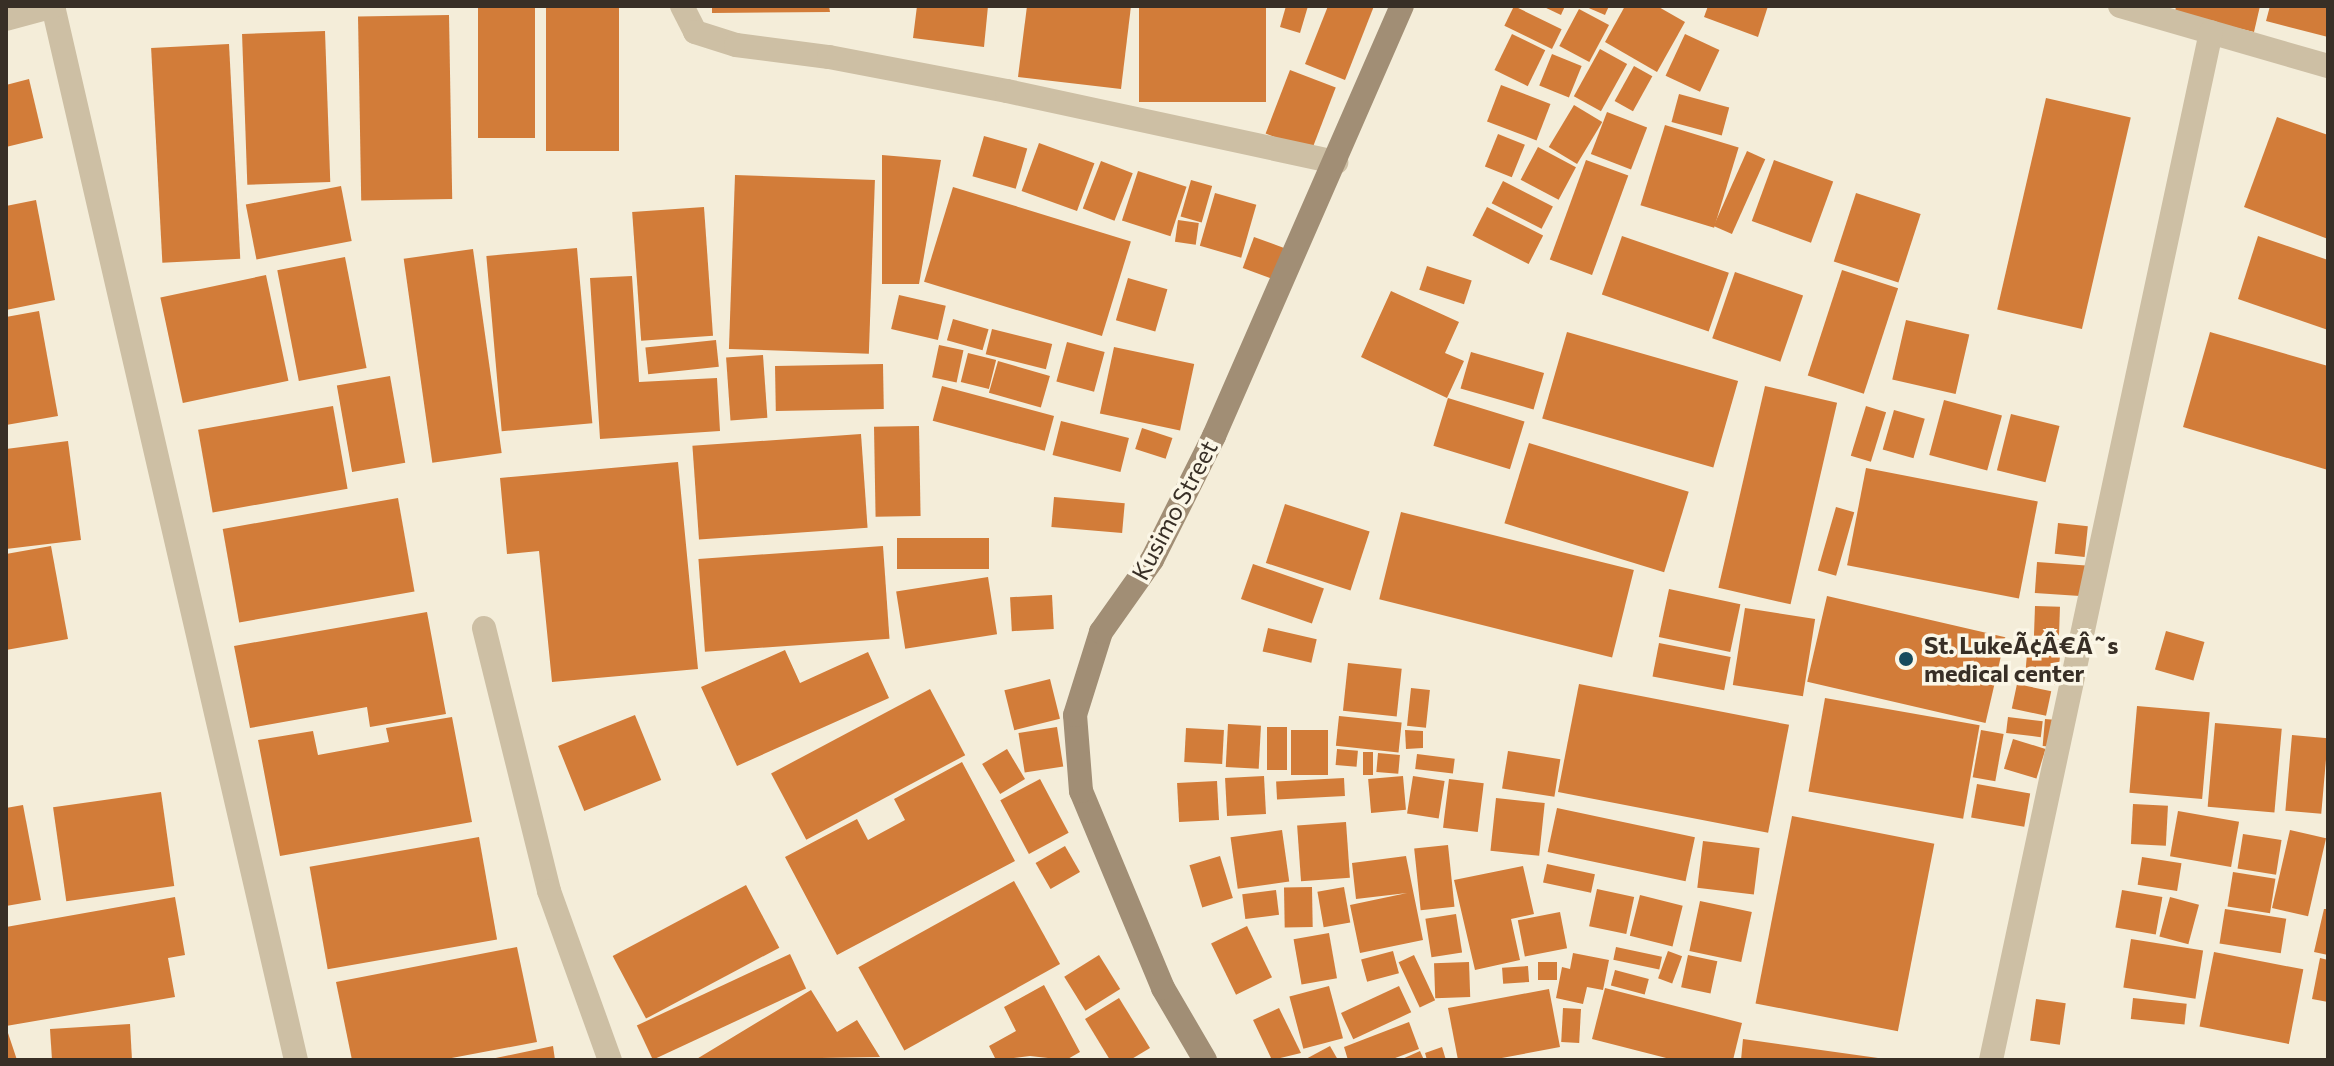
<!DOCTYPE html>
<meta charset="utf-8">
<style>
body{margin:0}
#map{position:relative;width:2334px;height:1066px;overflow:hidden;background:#f4edd9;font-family:Commissioner,sans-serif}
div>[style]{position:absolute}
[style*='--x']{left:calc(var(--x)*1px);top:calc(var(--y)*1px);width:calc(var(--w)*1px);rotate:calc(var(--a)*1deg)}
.building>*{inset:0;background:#d27c39;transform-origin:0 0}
.street>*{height:24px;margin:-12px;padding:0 12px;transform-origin:12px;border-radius:12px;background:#cdbfa4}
.secondary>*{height:24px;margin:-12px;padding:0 12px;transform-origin:12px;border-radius:12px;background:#a18e75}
.dots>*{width:22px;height:22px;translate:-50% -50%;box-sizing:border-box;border:4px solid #fbf6e6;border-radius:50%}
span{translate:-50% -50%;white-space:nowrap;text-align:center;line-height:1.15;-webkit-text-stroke:7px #fbf6e6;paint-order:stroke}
.street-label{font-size:24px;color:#382f26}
.poi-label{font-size:24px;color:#382f26;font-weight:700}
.left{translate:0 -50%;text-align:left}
.frame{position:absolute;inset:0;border:8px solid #382f26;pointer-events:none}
</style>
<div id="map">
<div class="building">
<i style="left:478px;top:6px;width:57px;height:132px"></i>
<i style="left:546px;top:6px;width:73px;height:145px"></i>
<i style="clip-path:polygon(712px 6px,829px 6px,830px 12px,712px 13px)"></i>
<i style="clip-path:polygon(917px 6px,988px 6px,984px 47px,913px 38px)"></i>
<i style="clip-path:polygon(1027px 6px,1131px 6px,1121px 89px,1018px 77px)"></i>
<i style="left:1139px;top:6px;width:127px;height:96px"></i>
<i style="clip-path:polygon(1286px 6px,1308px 6px,1300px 33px,1280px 27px)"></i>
<i style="clip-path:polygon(1328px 6px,1374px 6px,1345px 80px,1305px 64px)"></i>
<i style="left:1514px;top:6px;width:53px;height:22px;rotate:26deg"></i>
<i style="clip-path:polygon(1542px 6px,1565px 6px,1561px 15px)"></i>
<i style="clip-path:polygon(1584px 6px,1609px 6px,1605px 15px)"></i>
<i style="clip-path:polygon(1625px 6px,1657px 6px,1685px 22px,1657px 72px,1605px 42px)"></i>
<i style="clip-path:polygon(1708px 6px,1768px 6px,1758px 37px,1704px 17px)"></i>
<i style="clip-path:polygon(2176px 6px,2260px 6px,2254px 32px,2175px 13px)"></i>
<i style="clip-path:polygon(2270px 6px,2328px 6px,2328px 37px,2266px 21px)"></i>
<i style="left:1579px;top:9px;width:34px;height:42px;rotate:28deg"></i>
<i style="left:449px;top:15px;width:184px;height:91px;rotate:89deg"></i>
<i style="left:325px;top:31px;width:151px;height:83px;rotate:88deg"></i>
<i style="left:1512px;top:34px;width:37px;height:40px;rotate:26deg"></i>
<i style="left:1685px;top:34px;width:38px;height:46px;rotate:25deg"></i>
<i style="left:229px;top:44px;width:215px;height:78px;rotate:87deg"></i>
<i style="left:1600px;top:49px;width:31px;height:54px;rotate:29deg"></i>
<i style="left:1552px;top:54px;width:32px;height:34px;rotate:22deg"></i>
<i style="left:1634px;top:66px;width:21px;height:40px;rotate:29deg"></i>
<i style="left:1290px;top:70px;width:49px;height:68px;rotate:21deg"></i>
<i style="clip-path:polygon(29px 79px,43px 138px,6px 147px,6px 85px)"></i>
<i style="left:1501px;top:85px;width:53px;height:39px;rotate:21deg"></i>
<i style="left:1679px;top:94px;width:52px;height:29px;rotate:15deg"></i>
<i style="left:2046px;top:98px;width:87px;height:217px;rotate:13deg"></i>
<i style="left:1574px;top:105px;width:33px;height:49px;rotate:31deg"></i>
<i style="left:1607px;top:112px;width:43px;height:45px;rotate:21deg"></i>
<i style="clip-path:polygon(2277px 117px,2328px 135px,2328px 239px,2244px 207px)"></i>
<i style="left:1665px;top:125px;width:77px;height:84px;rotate:17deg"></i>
<i style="left:1498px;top:134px;width:29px;height:35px;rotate:22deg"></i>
<i style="left:984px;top:136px;width:45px;height:42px;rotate:16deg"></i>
<i style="left:1039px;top:143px;width:59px;height:51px;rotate:20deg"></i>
<i style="left:1538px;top:147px;width:43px;height:37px;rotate:28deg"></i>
<i style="left:1747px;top:151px;width:20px;height:82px;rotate:24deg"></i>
<i style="clip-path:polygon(882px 155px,941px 160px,919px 284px,882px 284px)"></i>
<i style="left:1586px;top:160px;width:45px;height:106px;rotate:20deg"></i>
<i style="left:1774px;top:160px;width:63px;height:65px;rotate:20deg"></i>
<i style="left:1101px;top:161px;width:34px;height:51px;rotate:21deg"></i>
<i style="left:1138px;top:171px;width:51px;height:52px;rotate:18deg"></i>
<i style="left:735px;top:175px;width:140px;height:174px;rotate:2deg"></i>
<i style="left:1191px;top:180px;width:22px;height:38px;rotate:16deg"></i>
<i style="left:1503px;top:181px;width:56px;height:25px;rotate:27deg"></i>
<i style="left:341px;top:186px;width:56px;height:97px;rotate:79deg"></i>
<i style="left:953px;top:187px;width:186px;height:99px;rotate:17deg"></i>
<i style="left:1215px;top:193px;width:43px;height:55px;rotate:16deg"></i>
<i style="left:1856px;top:193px;width:68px;height:72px;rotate:18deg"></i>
<i style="clip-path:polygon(36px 200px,55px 300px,6px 310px,6px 206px)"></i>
<i style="left:704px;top:207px;width:129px;height:72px;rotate:86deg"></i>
<i style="left:1487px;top:207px;width:63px;height:32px;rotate:27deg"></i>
<i style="left:1178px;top:220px;width:21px;height:22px;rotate:8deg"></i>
<i style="left:1622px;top:236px;width:113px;height:62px;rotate:19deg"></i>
<i style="clip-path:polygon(2258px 236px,2328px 260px,2328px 330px,2238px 299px)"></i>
<i style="left:1254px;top:237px;width:32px;height:33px;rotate:20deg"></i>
<i style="left:577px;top:248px;width:176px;height:91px;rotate:85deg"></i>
<i style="left:473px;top:249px;width:206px;height:70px;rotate:82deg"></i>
<i style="left:345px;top:257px;width:113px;height:69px;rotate:79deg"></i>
<i style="left:1427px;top:266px;width:47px;height:25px;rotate:18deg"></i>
<i style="left:1842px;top:270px;width:59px;height:111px;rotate:18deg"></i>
<i style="left:1735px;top:272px;width:72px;height:70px;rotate:19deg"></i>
<i style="left:266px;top:275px;width:108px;height:108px;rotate:78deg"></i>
<i style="clip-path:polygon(632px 276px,639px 382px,717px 378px,720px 431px,600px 439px,590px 278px)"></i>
<i style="left:1128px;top:278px;width:41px;height:44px;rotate:16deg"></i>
<i style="clip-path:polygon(1391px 291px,1459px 322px,1445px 353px,1464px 361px,1447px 398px,1361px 357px)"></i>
<i style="left:899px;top:295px;width:48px;height:35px;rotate:13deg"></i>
<i style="clip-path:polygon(39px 311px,58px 416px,6px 425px,6px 317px)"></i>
<i style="left:953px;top:319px;width:37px;height:22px;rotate:16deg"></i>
<i style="left:1906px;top:320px;width:65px;height:61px;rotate:13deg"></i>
<i style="left:992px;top:329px;width:62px;height:26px;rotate:14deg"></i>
<i style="left:1567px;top:332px;width:178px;height:90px;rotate:16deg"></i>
<i style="clip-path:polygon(2210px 332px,2328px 366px,2328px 470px,2183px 427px)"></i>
<i style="left:716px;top:340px;width:27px;height:71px;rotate:84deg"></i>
<i style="left:1067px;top:342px;width:39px;height:41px;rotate:15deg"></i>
<i style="left:939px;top:345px;width:25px;height:33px;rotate:12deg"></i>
<i style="left:1114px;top:347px;width:82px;height:68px;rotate:12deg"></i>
<i style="left:1471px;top:352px;width:76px;height:38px;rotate:16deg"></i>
<i style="left:968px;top:353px;width:29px;height:30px;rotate:14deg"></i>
<i style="left:763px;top:355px;width:63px;height:37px;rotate:86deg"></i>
<i style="left:998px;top:361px;width:54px;height:33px;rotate:16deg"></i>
<i style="left:883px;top:364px;width:45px;height:108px;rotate:89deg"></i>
<i style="left:390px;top:376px;width:88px;height:54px;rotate:80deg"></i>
<i style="left:942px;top:386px;width:116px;height:36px;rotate:15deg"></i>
<i style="left:1765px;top:386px;width:74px;height:207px;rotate:13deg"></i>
<i style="left:1448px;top:398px;width:80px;height:50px;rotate:17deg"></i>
<i style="left:1944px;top:400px;width:60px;height:57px;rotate:15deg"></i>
<i style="left:333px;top:406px;width:84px;height:137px;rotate:80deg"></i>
<i style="left:1866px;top:406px;width:21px;height:52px;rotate:17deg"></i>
<i style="left:1894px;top:410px;width:32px;height:41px;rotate:16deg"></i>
<i style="left:2011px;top:414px;width:50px;height:58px;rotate:14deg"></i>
<i style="left:1061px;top:421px;width:70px;height:35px;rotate:14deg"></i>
<i style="left:919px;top:426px;width:90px;height:45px;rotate:89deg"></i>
<i style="left:1142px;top:428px;width:32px;height:22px;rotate:18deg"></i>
<i style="left:861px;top:434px;width:94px;height:169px;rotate:86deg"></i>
<i style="clip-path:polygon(68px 441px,81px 540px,6px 549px,6px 449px)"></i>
<i style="left:1529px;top:443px;width:167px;height:84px;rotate:17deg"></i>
<i style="clip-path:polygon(678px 462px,698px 669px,552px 682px,539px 551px,507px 554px,500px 478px)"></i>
<i style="left:1866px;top:468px;width:175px;height:99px;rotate:11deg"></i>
<i style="left:1054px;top:497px;width:71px;height:30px;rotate:5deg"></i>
<i style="left:398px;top:498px;width:95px;height:178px;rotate:80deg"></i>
<i style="left:1285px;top:504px;width:89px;height:62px;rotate:18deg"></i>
<i style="left:1836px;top:507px;width:19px;height:66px;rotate:16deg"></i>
<i style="left:1401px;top:512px;width:240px;height:90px;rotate:14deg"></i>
<i style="left:2058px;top:523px;width:30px;height:31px;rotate:6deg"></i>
<i style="left:897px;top:538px;width:92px;height:31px"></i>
<i style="clip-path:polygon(51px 546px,68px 639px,6px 650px,6px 554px)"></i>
<i style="left:883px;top:546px;width:93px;height:185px;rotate:86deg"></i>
<i style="left:2037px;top:562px;width:49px;height:31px;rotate:4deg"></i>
<i style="left:1253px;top:564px;width:75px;height:37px;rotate:19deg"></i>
<i style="left:988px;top:577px;width:58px;height:93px;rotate:81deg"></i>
<i style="left:1669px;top:589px;width:73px;height:49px;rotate:12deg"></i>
<i style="left:1052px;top:595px;width:34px;height:42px;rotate:87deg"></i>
<i style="left:1827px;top:596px;width:183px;height:88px;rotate:13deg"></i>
<i style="left:2035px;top:606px;width:25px;height:37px;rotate:2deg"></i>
<i style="left:1745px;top:608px;width:71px;height:78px;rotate:9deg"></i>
<i style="clip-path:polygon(427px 612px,446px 714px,370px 727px,367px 707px,250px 728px,234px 646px)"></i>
<i style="left:1268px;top:628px;width:50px;height:24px;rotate:13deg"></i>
<i style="left:2166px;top:631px;width:40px;height:40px;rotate:16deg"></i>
<i style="left:1659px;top:643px;width:73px;height:34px;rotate:11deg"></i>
<i style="clip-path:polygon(785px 650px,800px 683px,868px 652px,889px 698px,737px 766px,701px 687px)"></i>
<i style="left:2027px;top:654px;width:33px;height:28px;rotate:5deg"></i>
<i style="left:1348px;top:663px;width:54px;height:48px;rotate:6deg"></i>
<i style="left:1050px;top:679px;width:41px;height:47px;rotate:76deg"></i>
<i style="left:1579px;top:684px;width:214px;height:110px;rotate:11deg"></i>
<i style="left:2017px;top:684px;width:35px;height:25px;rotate:12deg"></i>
<i style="left:1411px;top:688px;width:19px;height:38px;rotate:6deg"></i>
<i style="left:930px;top:689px;width:75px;height:180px;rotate:62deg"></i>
<i style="left:1825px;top:698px;width:157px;height:95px;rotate:10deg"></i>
<i style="left:2137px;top:706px;width:73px;height:87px;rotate:5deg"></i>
<i style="left:635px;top:715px;width:70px;height:83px;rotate:68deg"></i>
<i style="left:1339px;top:716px;width:63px;height:30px;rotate:6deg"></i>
<i style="clip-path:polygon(452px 717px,472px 822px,280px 856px,258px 740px,313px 731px,318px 755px,389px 742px,386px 728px)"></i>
<i style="left:2008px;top:717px;width:35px;height:16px;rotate:7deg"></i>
<i style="left:2045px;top:719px;width:12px;height:27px;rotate:5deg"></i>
<i style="left:2215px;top:723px;width:67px;height:84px;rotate:5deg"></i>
<i style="left:1228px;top:724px;width:33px;height:43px;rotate:3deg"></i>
<i style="left:1057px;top:727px;width:40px;height:39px;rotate:81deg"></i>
<i style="left:1267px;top:727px;width:20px;height:43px"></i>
<i style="left:1186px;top:728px;width:38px;height:34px;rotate:3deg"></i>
<i style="left:1291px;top:730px;width:37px;height:45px"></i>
<i style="clip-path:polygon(1405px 730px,1423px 731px,1423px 748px,1406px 749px)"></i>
<i style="left:1981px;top:730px;width:23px;height:48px;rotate:10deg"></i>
<i style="left:2292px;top:735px;width:36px;height:76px;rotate:5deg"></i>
<i style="left:2013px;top:739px;width:34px;height:31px;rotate:17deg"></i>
<i style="left:1007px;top:749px;width:35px;height:29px;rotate:59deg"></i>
<i style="left:1337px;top:749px;width:21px;height:16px;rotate:5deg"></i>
<i style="left:1508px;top:751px;width:53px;height:38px;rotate:9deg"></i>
<i style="left:1363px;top:752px;width:10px;height:23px"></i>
<i style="left:1378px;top:753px;width:22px;height:19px;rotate:5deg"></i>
<i style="left:1417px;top:754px;width:38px;height:15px;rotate:7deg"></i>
<i style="clip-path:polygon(962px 762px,1015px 861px,837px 955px,785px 857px,857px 819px,868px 840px,905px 820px,894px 799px)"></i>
<i style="left:1264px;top:776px;width:38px;height:39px;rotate:87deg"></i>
<i style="left:1403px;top:776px;width:34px;height:35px;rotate:85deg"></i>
<i style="left:1413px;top:776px;width:32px;height:38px;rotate:9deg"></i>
<i style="left:1344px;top:778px;width:18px;height:68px;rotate:87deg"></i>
<i style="left:1040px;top:779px;width:61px;height:45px;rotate:62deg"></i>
<i style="left:1449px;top:779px;width:35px;height:49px;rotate:7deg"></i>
<i style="left:1217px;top:781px;width:39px;height:40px;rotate:87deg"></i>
<i style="left:1977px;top:784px;width:54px;height:34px;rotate:10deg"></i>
<i style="left:161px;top:792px;width:95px;height:109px;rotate:82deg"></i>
<i style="left:1496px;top:798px;width:49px;height:53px;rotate:6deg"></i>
<i style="left:2133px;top:804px;width:35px;height:40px;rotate:3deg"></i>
<i style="clip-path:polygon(23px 805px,41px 900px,6px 906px,6px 808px)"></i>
<i style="left:1557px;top:808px;width:141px;height:45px;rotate:12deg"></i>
<i style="left:2178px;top:811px;width:62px;height:46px;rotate:10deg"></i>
<i style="left:1792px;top:816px;width:145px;height:191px;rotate:11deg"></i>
<i style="left:1346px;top:822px;width:56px;height:49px;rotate:86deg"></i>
<i style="left:1282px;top:830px;width:52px;height:52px;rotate:82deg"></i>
<i style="left:2290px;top:830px;width:37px;height:80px;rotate:13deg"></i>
<i style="left:2243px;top:834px;width:39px;height:35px;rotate:9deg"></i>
<i style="left:479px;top:837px;width:104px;height:172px;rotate:80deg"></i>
<i style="left:1703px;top:841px;width:57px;height:47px;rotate:7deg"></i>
<i style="left:1448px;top:845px;width:62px;height:34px;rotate:84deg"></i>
<i style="left:1065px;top:846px;width:30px;height:34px;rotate:60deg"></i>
<i style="left:1220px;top:856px;width:44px;height:32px;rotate:73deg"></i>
<i style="clip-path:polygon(1406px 856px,1423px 940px,1360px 953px,1350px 905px,1407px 893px,1356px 899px,1352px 863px)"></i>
<i style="left:2142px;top:857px;width:40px;height:28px;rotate:9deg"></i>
<i style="left:1547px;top:864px;width:49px;height:19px;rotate:12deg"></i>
<i style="clip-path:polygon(1523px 866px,1534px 914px,1511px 919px,1520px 960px,1475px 970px,1454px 880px)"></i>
<i style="left:2233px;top:872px;width:43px;height:35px;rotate:9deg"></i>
<i style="left:1014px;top:881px;width:95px;height:178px;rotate:61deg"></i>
<i style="left:746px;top:885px;width:71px;height:151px;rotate:62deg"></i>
<i style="left:1312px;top:887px;width:40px;height:28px;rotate:89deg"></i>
<i style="left:1344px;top:887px;width:36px;height:27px;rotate:80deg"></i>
<i style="left:1597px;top:889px;width:38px;height:38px;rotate:12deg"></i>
<i style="left:1276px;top:890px;width:25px;height:34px;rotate:83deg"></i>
<i style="left:2122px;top:890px;width:41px;height:38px;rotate:10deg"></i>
<i style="left:1640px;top:895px;width:44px;height:42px;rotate:14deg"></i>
<i style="clip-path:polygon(175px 897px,185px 955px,168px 958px,175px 997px,6px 1026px,6px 927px)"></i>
<i style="left:2170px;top:897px;width:30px;height:41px;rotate:15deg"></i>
<i style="left:1700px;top:901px;width:53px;height:51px;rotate:12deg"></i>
<i style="left:2225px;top:909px;width:62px;height:35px;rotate:9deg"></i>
<i style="clip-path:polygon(2324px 909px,2328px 909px,2328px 955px,2314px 952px)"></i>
<i style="left:1560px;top:912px;width:37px;height:43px;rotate:79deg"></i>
<i style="left:1456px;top:914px;width:39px;height:31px;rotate:81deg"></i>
<i style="left:1247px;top:926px;width:57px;height:40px;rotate:64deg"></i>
<i style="left:1329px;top:933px;width:46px;height:36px;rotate:80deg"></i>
<i style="left:2131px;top:939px;width:73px;height:49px;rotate:9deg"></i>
<i style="clip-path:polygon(517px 947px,537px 1042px,441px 1060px,352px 1060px,336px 982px)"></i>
<i style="left:1616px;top:947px;width:47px;height:13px;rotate:12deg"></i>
<i style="left:1393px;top:951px;width:23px;height:33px;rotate:75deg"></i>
<i style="left:1668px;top:951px;width:15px;height:29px;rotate:20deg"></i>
<i style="left:2214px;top:952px;width:91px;height:76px;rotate:11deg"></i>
<i style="clip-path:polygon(1573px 953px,1609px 960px,1603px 990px,1587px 987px,1583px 1004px,1556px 998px,1562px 967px,1570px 969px)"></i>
<i style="left:790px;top:954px;width:38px;height:169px;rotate:65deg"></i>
<i style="left:1099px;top:955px;width:40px;height:41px;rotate:58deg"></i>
<i style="left:1414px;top:955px;width:50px;height:17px;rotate:65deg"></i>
<i style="left:1688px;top:955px;width:30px;height:33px;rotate:12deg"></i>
<i style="clip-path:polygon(2320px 958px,2328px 960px,2328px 1002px,2312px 999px)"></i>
<i style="left:1469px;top:962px;width:35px;height:35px;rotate:88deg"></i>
<i style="left:1557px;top:962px;width:18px;height:19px;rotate:90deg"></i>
<i style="left:1528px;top:966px;width:16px;height:26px;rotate:86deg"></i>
<i style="left:1615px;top:970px;width:35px;height:16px;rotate:15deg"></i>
<i style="clip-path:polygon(1044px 985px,1080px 1052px,1066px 1060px,1030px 1056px,996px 1060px,989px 1046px,1016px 1031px,1004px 1007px)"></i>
<i style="left:1329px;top:986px;width:54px;height:41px;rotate:75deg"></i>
<i style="left:1399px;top:986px;width:29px;height:64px;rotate:65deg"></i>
<i style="clip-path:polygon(1605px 988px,1742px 1023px,1733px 1060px,1674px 1060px,1592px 1039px)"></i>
<i style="clip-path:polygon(1549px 989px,1560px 1047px,1491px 1060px,1458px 1060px,1448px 1008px)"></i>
<i style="clip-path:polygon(811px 990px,837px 1032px,857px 1020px,880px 1057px,695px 1060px)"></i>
<i style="clip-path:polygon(1119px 998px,1150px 1048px,1130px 1060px,1110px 1060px,1085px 1019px)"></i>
<i style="left:2133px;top:998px;width:54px;height:21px;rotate:6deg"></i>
<i style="left:2036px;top:999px;width:30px;height:42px;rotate:8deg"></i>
<i style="clip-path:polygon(1279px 1008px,1301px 1053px,1272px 1060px,1253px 1020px)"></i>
<i style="left:1563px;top:1008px;width:18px;height:34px;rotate:3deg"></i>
<i style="clip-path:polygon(1409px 1022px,1419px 1049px,1390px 1060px,1348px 1060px,1344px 1047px)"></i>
<i style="clip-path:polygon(130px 1024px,132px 1060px,52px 1060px,50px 1029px)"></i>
<i style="clip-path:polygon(6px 1030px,7px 1030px,17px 1060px,6px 1060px)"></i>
<i style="clip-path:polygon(1743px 1039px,1878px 1058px,1878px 1060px,1741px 1060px)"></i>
<i style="clip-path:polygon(553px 1046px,555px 1060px,491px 1060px,491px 1059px)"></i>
<i style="clip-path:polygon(1330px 1046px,1338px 1060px,1304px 1060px)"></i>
<i style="clip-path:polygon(1442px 1047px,1446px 1060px,1427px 1060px,1425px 1053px)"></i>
<i style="clip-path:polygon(1420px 1051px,1424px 1060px,1400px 1060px)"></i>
</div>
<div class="street">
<i style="--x:53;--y:6;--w:1082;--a:77.02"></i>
<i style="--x:682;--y:6;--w:29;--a:63"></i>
<i style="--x:695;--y:32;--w:43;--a:17.6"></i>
<i style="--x:736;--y:45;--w:94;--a:7.4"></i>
<i style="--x:829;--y:57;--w:181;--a:10.8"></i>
<i style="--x:1007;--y:91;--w:337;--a:12.2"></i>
<i style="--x:2120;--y:6;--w:216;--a:16.1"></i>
<i style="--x:6;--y:19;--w:50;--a:-15.2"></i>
<i style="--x:484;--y:628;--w:271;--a:76.1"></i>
<i style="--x:549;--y:891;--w:180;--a:70.2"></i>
<i style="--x:1991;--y:1060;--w:1051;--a:-77.92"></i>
</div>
<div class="secondary">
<i style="--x:1205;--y:1060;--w:83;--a:-120.3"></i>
<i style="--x:1163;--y:988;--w:213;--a:-112.6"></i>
<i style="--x:1081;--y:791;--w:76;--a:-94.5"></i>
<i style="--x:1075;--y:715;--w:87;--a:-72.6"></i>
<i style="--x:1101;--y:632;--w:88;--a:-54.7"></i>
<i style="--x:1152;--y:560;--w:139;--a:-63.4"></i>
<i style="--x:1214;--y:436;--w:469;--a:-66.4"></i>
</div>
<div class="dots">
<i style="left:1906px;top:659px;background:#174b5d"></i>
</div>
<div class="street-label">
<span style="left:1174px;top:510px;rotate:-62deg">Kusimo Street</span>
</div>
<div class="poi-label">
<span class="left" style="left:1924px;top:659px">St. LukeÃ¢Â€Â˜s<br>medical center</span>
</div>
<div class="frame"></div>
</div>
